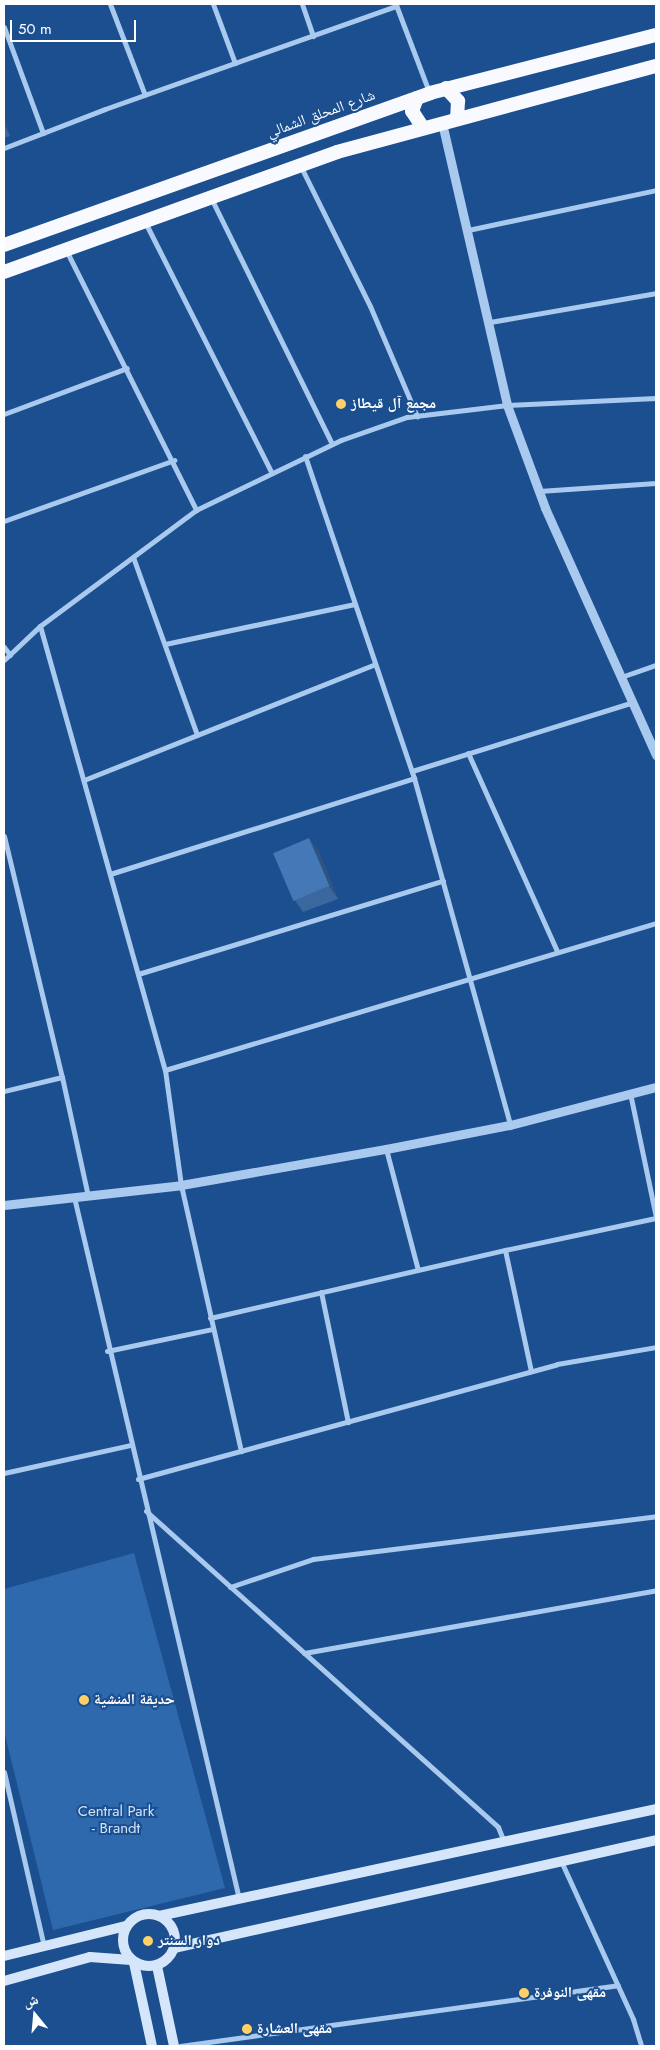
<!DOCTYPE html>
<meta charset="utf-8">
<style>
body{margin:0}
#map{position:relative;width:660px;height:2050px;overflow:hidden;background:#1b4f8f;font-family:Jost,"Noto Naskh Arabic",sans-serif}
div>[style]{position:absolute}
[style*='--x']{left:calc(var(--x)*1px);top:calc(var(--y)*1px);width:calc(var(--w)*1px);rotate:calc(var(--a)*1deg)}
.green>*{inset:0;background:#2e69ad}
.minor>*{height:5px;margin:-2.5px;padding:0 2.5px;transform-origin:2.5px;border-radius:2.5px;background:#a9c9ee}
.tertiary>*{height:9px;margin:-4.5px;padding:0 4.5px;transform-origin:4.5px;border-radius:4.5px;background:#a9c9ee}
.secondary>*{height:10px;margin:-5px;padding:0 5px;transform-origin:5px;border-radius:5px;background:#d6e6fa}
.secondary>.ring{margin:-5px;padding:0;box-sizing:content-box;background:none;border:10px solid #d6e6fa;border-radius:50%}
.trunk>*{height:14px;margin:-7px;padding:0 7px;transform-origin:7px;border-radius:7px;background:#f8faff}
.wall>*{inset:0;background:#3a679d}
.shaded-wall>*{inset:0;background:#305480}
.building>*{inset:0;background:#4478b7;transform-origin:0 0}
.dots>*{width:14px;height:14px;translate:-50% -50%;box-sizing:border-box;border:2px solid #1b4f8f;border-radius:50%}
span{translate:-50% -50%;white-space:nowrap;text-align:center;line-height:1.15;-webkit-text-stroke:4px #1b4f8f;paint-order:stroke}
.street-label{font-size:15px;color:#fff}
.poi-label{font-size:15px;color:#fff;font-weight:700}
.left{translate:0 -50%;text-align:left}
.park-label{font-size:15px;color:#cfe3fa}
.frame{position:absolute;inset:0;border:5px solid #fff;pointer-events:none}
.north{position:absolute;left:10px;top:1990px;width:50px;height:50px;-webkit-text-stroke:4px #1b4f8f;paint-order:stroke;rotate:343deg;font-size:14px;font-weight:700;line-height:20px;text-align:center;color:#fff}
.north::after{content:'';display:block;margin:auto;width:18px;height:22px;background:#fff;clip-path:polygon(50% 0,100% 100%,50% 72%,0 100%)}
.scale{position:absolute;left:10px;top:20px;width:126px;height:22px;box-sizing:border-box;border:2px solid #fff;border-top:0;padding-left:6px;font-size:15px;line-height:18px;white-space:nowrap;color:#fff;-webkit-text-stroke:4px #1b4f8f;paint-order:stroke}
</style>
<div id="map">
<div class="green">
<i style="clip-path:polygon(134px 1553px,225px 1888px,53px 1930px,4px 1731px,4px 1589px)"></i>
</div>
<div class="minor">
<i style="--x:110;--y:4;--w:97;--a:69"></i>
<i style="--x:213;--y:4;--w:63;--a:69.6"></i>
<i style="--x:302;--y:4;--w:34;--a:71"></i>
<i style="--x:396;--y:5;--w:93;--a:69.2"></i>
<i style="--x:4;--y:27;--w:113;--a:69.8"></i>
<i style="--x:4;--y:148;--w:108;--a:-21.1"></i>
<i style="--x:105;--y:109;--w:309;--a:-19.5"></i>
<i style="--x:301;--y:167;--w:155;--a:63.6"></i>
<i style="--x:370;--y:306;--w:120;--a:66.9"></i>
<i style="--x:211;--y:198;--w:274;--a:63.8"></i>
<i style="--x:145;--y:222;--w:279;--a:63.2"></i>
<i style="--x:468;--y:230;--w:192;--a:-12"></i>
<i style="--x:66;--y:250;--w:291;--a:63.4"></i>
<i style="--x:490;--y:322;--w:169;--a:-9.9"></i>
<i style="--x:4;--y:414;--w:131;--a:-20.5"></i>
<i style="--x:305;--y:456;--w:340;--a:71.3"></i>
<i style="--x:414;--y:778;--w:360;--a:74.5"></i>
<i style="--x:539;--y:491;--w:117;--a:-3.9"></i>
<i style="--x:4;--y:521;--w:181;--a:-19.7"></i>
<i style="--x:133;--y:557;--w:189;--a:70.2"></i>
<i style="--x:40;--y:626;--w:461;--a:74.3"></i>
<i style="--x:165;--y:1070;--w:116;--a:82.1"></i>
<i style="--x:181;--y:1185;--w:273;--a:77.3"></i>
<i style="--x:165;--y:644;--w:194;--a:-11.9"></i>
<i style="--x:4;--y:647;--w:10;--a:53"></i>
<i style="--x:4;--y:660;--w:50;--a:-43.4"></i>
<i style="--x:40;--y:626;--w:194;--a:-36.6"></i>
<i style="--x:196;--y:510;--w:161;--a:-25.8"></i>
<i style="--x:341;--y:440;--w:70;--a:-19.2"></i>
<i style="--x:407;--y:417;--w:101;--a:-6.8"></i>
<i style="--x:507;--y:405;--w:149;--a:-2.7"></i>
<i style="--x:621;--y:677;--w:37;--a:-19"></i>
<i style="--x:468;--y:753;--w:217;--a:65.8"></i>
<i style="--x:412;--y:771;--w:232;--a:-17.3"></i>
<i style="--x:84;--y:780;--w:313;--a:-21.7"></i>
<i style="--x:4;--y:836;--w:248;--a:76.5"></i>
<i style="--x:62;--y:1077;--w:60;--a:166.4"></i>
<i style="--x:110;--y:874;--w:319;--a:-17.5"></i>
<i style="--x:138;--y:974;--w:319;--a:-17"></i>
<i style="--x:165;--y:1070;--w:513;--a:-16.67"></i>
<i style="--x:62;--y:1077;--w:122;--a:77.7"></i>
<i style="--x:630;--y:1093;--w:127;--a:78.2"></i>
<i style="--x:386;--y:1149;--w:125;--a:75.2"></i>
<i style="--x:74;--y:1197;--w:721;--a:76.77"></i>
<i style="--x:505;--y:1250;--w:154;--a:-12"></i>
<i style="--x:321;--y:1292;--w:133;--a:78.3"></i>
<i style="--x:210;--y:1318;--w:303;--a:-13"></i>
<i style="--x:505;--y:1250;--w:124;--a:77.9"></i>
<i style="--x:107;--y:1351;--w:107;--a:-11.8"></i>
<i style="--x:4;--y:1473;--w:129;--a:-12.5"></i>
<i style="--x:138;--y:1479;--w:434;--a:-15.3"></i>
<i style="--x:557;--y:1364;--w:100;--a:-9.7"></i>
<i style="--x:146;--y:1511;--w:473;--a:41.9"></i>
<i style="--x:498;--y:1827;--w:16;--a:68"></i>
<i style="--x:230;--y:1587;--w:88;--a:-18.6"></i>
<i style="--x:313;--y:1559;--w:346;--a:-7.1"></i>
<i style="--x:304;--y:1653;--w:358;--a:-10.1"></i>
<i style="--x:4;--y:1772;--w:179;--a:77.1"></i>
<i style="--x:561;--y:1861;--w:174;--a:65.5"></i>
<i style="--x:633;--y:2019;--w:28;--a:73"></i>
<i style="--x:180;--y:2046;--w:442;--a:-7.9"></i>
</div>
<div class="tertiary">
<i style="--x:442;--y:123;--w:289;--a:77"></i>
<i style="--x:507;--y:405;--w:110;--a:69.7"></i>
<i style="--x:545;--y:508;--w:271;--a:65.8"></i>
<i style="--x:4;--y:1205;--w:178;--a:-6.4"></i>
<i style="--x:181;--y:1185;--w:208;--a:-10"></i>
<i style="--x:386;--y:1149;--w:126;--a:-11"></i>
<i style="--x:510;--y:1125;--w:151;--a:-14.6"></i>
</div>
<div class="secondary">
<i class="ring" style="left:123px;top:1914px;width:42px;height:42px"></i>
<i style="--x:159;--y:1916;--w:508;--a:-12.15"></i>
<i style="--x:174;--y:1948;--w:494;--a:-12.6"></i>
<i style="--x:4;--y:1956;--w:126;--a:-13.8"></i>
<i style="--x:134;--y:1963;--w:85;--a:77.8"></i>
<i style="--x:157;--y:1966;--w:82;--a:78"></i>
<i style="--x:4;--y:1981;--w:89;--a:-15.6"></i>
<i style="--x:90;--y:1957;--w:41;--a:4.2"></i>
</div>
<div class="trunk">
<i style="--x:446;--y:88;--w:18;--a:47"></i>
<i style="--x:458;--y:101;--w:18;--a:93"></i>
<i style="--x:417;--y:98;--w:14;--a:111"></i>
<i style="--x:412;--y:111;--w:20;--a:57"></i>
<i style="--x:4;--y:245;--w:452;--a:-19.6"></i>
<i style="--x:430;--y:93;--w:233;--a:-14.4"></i>
<i style="--x:4;--y:272;--w:354;--a:-19.8"></i>
<i style="--x:337;--y:152;--w:330;--a:-15.1"></i>
</div>
<div class="wall">
<i style="clip-path:polygon(4px 118px,10px 136px,4px 138px)"></i>
<i style="clip-path:polygon(318px 850px,338px 899px,303px 912px,294px 899px)"></i>
</div>
<div class="shaded-wall">
<i style="clip-path:polygon(4px 118px,10px 136px,4px 125px)"></i>
<i style="clip-path:polygon(309px 838px,318px 850px,338px 899px,329px 886px)"></i>
</div>
<div class="building">
<i style="left:309px;top:838px;width:52px;height:39px;rotate:67deg"></i>
</div>
<div class="dots">
<i style="left:341px;top:404px;background:#ffd166"></i>
<i style="left:84px;top:1700px;background:#ffd166"></i>
<i style="left:148px;top:1941px;background:#ffd166"></i>
<i style="left:524px;top:1993px;background:#ffd166"></i>
<i style="left:247px;top:2029px;background:#ffd166"></i>
</div>
<div class="street-label">
<span style="left:321px;top:114px;rotate:-20deg">شارع المحلق الشمالي</span>
</div>
<div class="poi-label">
<span class="left" style="left:351px;top:404px">مجمع آل قيطاز</span>
<span class="left" style="left:94px;top:1700px">حديقة المنشية</span>
<span class="left" style="left:158px;top:1941px">دوار السنتر</span>
<span class="left" style="left:534px;top:1993px">مقهى النوفرة</span>
<span class="left" style="left:257px;top:2029px">مقهى العشارة</span>
</div>
<div class="park-label">
<span style="left:116px;top:1820px">Central Park<br>- Brandt</span>
</div>
<div class="frame"></div>
<div class="north">ش</div>
<div class="scale">50 m</div>
</div>
